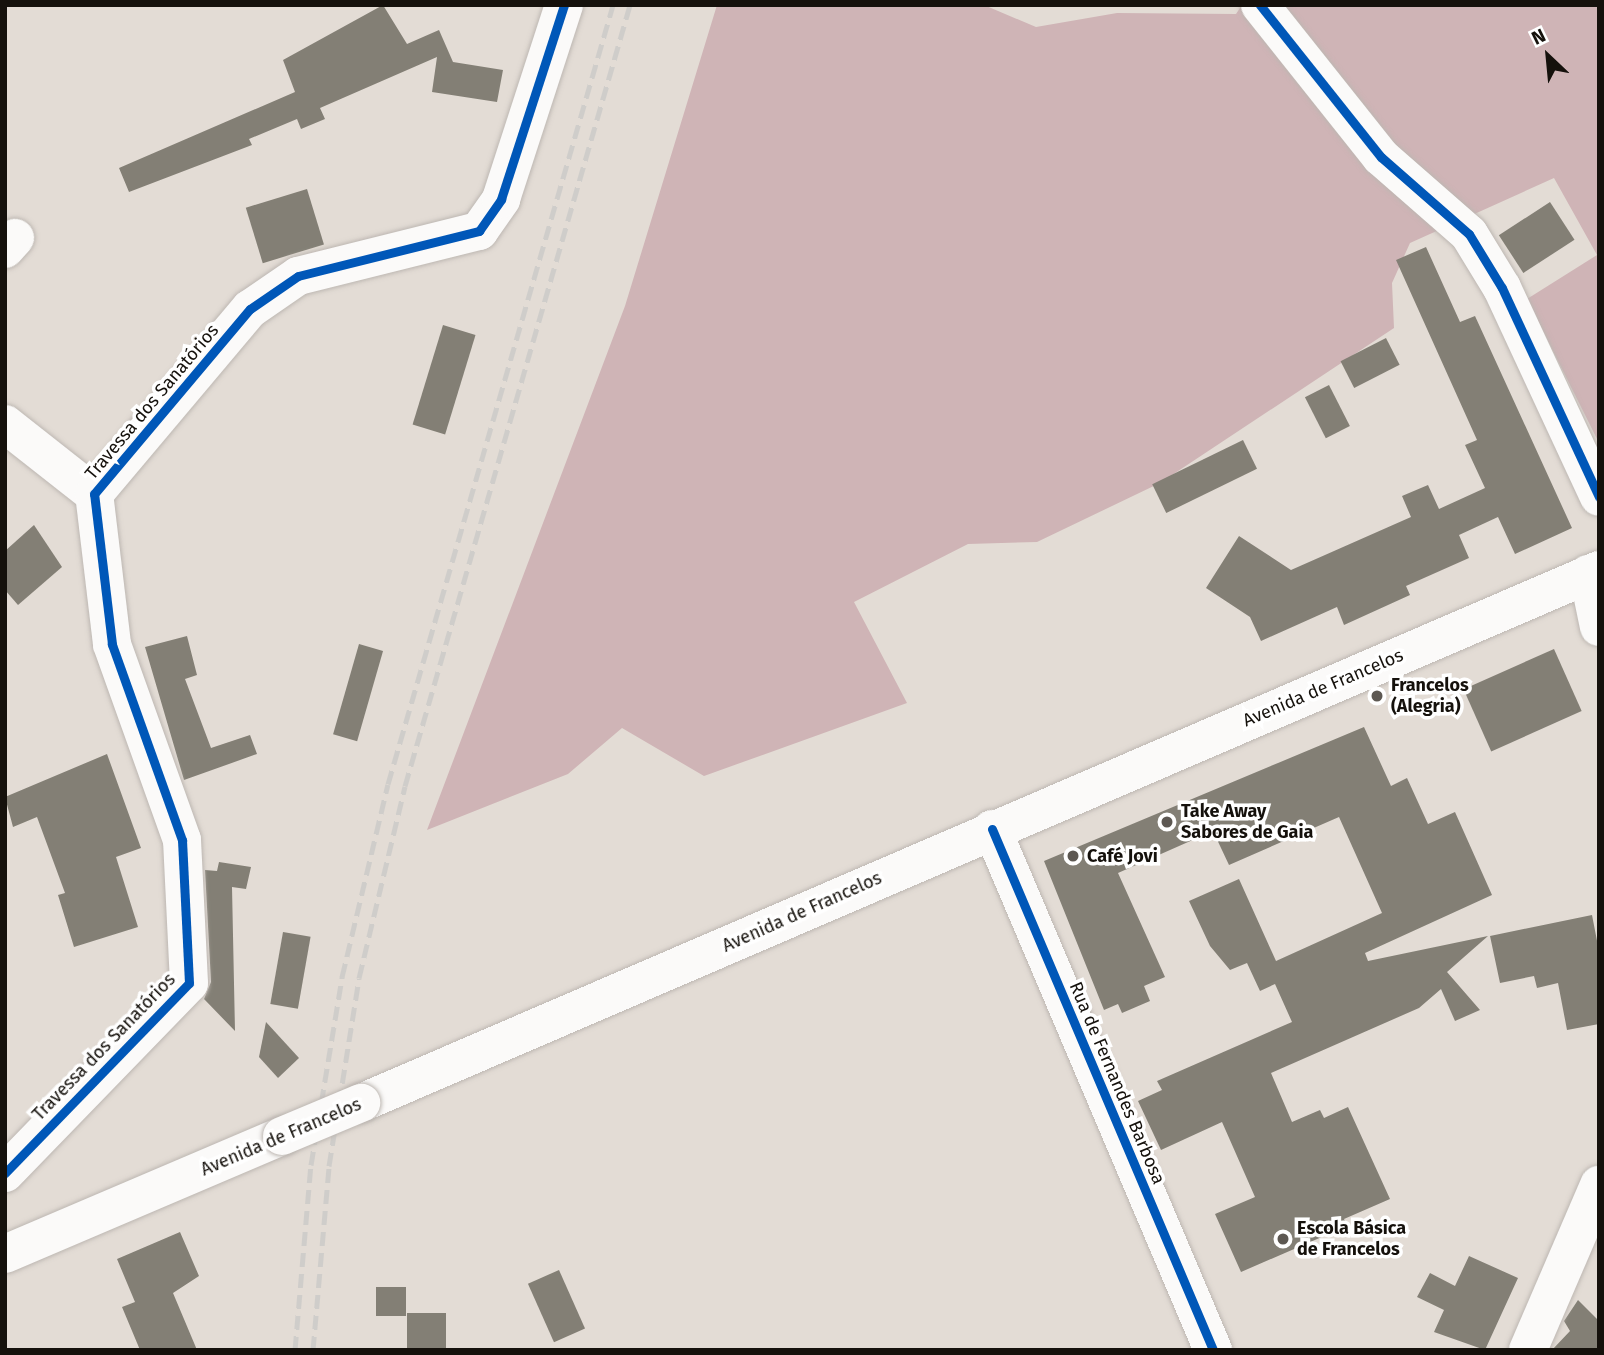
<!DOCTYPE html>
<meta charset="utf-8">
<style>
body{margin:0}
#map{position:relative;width:1604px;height:1355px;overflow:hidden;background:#e3dcd5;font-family:"Fira Sans",sans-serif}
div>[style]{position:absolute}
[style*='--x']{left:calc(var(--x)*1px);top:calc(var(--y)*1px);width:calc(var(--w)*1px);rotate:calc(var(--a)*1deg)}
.forest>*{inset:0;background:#cfb4b6}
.building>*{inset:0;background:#837f75;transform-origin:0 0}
.roads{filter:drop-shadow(0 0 2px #bdb7b2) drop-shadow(0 0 2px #bdb7b2)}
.minor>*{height:38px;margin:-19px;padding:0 19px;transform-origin:19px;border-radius:19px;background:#fbfaf9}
.major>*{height:38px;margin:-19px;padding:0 19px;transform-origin:19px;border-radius:19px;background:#fbfaf9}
.rail>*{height:5px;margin-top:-2.5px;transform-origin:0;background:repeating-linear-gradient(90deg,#cfcdca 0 14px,transparent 0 21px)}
.bridges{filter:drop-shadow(0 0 2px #bdb7b2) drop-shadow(0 0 2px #bdb7b2)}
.major-bridge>*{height:38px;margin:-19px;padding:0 19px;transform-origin:19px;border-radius:19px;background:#fbfaf9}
.cycleway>*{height:9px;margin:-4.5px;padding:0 4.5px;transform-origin:4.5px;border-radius:4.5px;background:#0057b8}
.dots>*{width:19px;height:19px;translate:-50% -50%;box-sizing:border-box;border:4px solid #fff;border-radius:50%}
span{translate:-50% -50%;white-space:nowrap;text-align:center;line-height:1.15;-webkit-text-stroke:7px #fff;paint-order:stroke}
.street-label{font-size:18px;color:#15110c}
.poi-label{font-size:18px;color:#15110c;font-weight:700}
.left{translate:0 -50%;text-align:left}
.frame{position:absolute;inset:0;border:7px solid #15110c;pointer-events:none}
.north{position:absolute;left:1513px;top:21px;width:70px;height:70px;-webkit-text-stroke:5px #fff;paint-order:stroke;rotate:334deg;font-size:19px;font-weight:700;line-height:28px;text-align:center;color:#15110c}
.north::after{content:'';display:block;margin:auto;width:24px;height:32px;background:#15110c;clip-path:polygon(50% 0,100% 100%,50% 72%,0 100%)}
</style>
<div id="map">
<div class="forest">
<i style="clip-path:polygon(717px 5px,984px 5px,1036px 27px,1117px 13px,1236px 14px,1242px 5px,1599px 5px,1599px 443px,1527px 299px,1597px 255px,1554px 178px,1410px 243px,1392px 283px,1394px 328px,1160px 483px,1037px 542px,968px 544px,854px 602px,907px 703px,704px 776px,622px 728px,568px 774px,427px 830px,625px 306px)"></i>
</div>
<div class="building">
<i style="clip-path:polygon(383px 5px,407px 44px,439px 30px,453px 62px,503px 70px,497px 102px,432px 92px,437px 57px,320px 108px,325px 119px,301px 129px,297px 119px,249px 139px,252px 145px,129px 192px,119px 168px,295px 92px,283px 60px)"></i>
<i style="left:307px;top:189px;width:58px;height:64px;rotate:73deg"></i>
<i style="left:1550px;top:202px;width:45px;height:61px;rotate:57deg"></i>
<i style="clip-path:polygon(1426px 247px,1460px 322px,1475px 316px,1572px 528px,1515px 554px,1498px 517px,1459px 535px,1469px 558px,1406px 586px,1410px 595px,1344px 625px,1337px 607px,1261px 641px,1250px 617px,1206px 588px,1239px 536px,1291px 570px,1411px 517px,1402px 496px,1428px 485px,1439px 509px,1485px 488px,1465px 445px,1477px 440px,1396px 260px)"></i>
<i style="left:443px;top:325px;width:34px;height:104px;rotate:17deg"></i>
<i style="left:1386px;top:338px;width:30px;height:51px;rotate:63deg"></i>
<i style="left:1329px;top:385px;width:46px;height:27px;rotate:63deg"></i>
<i style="left:1243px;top:440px;width:32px;height:101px;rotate:64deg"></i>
<i style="clip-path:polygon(34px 525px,62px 567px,18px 605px,5px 590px,5px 551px)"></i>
<i style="clip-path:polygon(187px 636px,197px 675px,185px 679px,211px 748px,250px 735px,257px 754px,184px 780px,145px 647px)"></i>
<i style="left:359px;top:644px;width:25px;height:94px;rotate:16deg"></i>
<i style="left:1554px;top:649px;width:68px;height:99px;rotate:66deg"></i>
<i style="clip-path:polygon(1364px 727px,1391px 786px,1407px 778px,1428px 824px,1455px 812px,1492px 895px,1365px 953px,1368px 961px,1488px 936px,1447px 972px,1480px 1010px,1455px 1021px,1441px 989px,1419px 1008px,1271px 1073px,1292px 1122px,1320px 1110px,1324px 1118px,1348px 1107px,1390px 1199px,1344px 1219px,1347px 1226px,1241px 1272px,1215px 1214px,1255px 1197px,1222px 1122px,1161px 1150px,1138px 1101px,1162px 1090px,1157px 1081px,1292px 1022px,1275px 984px,1260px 991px,1247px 963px,1230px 970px,1210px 946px,1189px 901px,1239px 879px,1276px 961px,1382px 913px,1339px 817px,1229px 865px,1213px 831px,1118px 873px,1165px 977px,1144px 986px,1150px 1001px,1122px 1013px,1118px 1004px,1104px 1010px,1044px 861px)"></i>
<i style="clip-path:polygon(107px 754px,141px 848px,116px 857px,138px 927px,74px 947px,58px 895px,65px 893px,37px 817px,13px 827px,5px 797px)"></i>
<i style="clip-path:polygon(219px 862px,251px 867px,246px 889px,232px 887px,235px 1031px,204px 999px,211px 982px,205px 870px,217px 871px)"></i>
<i style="clip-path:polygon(1592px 915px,1599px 951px,1599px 1024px,1567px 1030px,1558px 983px,1537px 988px,1534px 976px,1500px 983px,1490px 936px)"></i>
<i style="left:283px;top:932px;width:28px;height:73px;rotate:10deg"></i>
<i style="clip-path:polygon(266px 1022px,299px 1058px,278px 1078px,259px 1057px)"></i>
<i style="clip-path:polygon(180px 1232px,199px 1276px,173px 1293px,197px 1350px,140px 1350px,122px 1307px,135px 1302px,117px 1259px)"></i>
<i style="clip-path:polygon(1469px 1256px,1518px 1278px,1485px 1350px,1434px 1332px,1444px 1310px,1417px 1297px,1430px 1273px,1455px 1286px)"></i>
<i style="left:559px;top:1270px;width:64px;height:34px;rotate:66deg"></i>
<i style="left:376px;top:1287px;width:30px;height:29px"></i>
<i style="clip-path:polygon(1578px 1300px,1599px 1321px,1599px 1350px,1552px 1350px,1570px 1331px,1564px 1321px)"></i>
<i style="left:446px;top:1313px;width:37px;height:39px;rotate:90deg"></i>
</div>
<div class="roads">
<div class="minor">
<i style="--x:1260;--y:5;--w:194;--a:51.5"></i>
<i style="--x:1381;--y:157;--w:117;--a:41.2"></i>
<i style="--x:1469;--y:234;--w:63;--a:58.6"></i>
<i style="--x:1502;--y:288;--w:230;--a:65.1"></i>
<i style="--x:5;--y:249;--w:15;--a:-48"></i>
<i style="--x:5;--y:424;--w:113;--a:38.2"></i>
<i style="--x:1588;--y:574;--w:54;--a:78.3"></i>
<i style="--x:992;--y:829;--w:566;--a:67.01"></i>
<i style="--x:5;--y:1173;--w:264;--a:-45.9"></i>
<i style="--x:189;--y:983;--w:143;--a:-92.8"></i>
<i style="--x:182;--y:840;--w:208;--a:-109.7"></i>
<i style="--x:112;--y:644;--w:151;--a:-96.8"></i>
<i style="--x:94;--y:494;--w:242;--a:-49.9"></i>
<i style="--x:250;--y:309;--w:58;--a:-34.5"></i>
<i style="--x:298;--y:276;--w:187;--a:-14"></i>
<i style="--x:479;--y:231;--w:39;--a:-55"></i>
<i style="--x:501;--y:199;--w:204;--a:-72"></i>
<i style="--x:1528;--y:1350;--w:180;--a:-66.7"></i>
</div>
<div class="major">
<i style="--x:361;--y:1103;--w:1348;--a:-23.29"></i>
<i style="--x:5;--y:1254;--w:301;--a:-23.1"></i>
</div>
</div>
<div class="rail">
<i style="--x:295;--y:1350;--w:186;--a:-85.1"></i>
<i style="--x:311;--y:1165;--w:191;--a:-80.6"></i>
<i style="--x:342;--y:977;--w:198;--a:-76.6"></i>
<i style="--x:388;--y:784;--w:811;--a:-73.89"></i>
<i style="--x:313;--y:1350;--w:185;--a:-85"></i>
<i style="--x:329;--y:1166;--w:190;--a:-80.9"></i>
<i style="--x:359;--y:978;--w:197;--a:-76.5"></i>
<i style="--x:405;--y:786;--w:813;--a:-73.93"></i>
</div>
<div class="bridges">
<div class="major-bridge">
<i style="--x:282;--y:1136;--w:86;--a:-22.7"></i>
</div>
</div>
<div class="cycleway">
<i style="--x:1260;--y:5;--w:194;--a:51.5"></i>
<i style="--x:1381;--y:157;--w:117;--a:41.2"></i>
<i style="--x:1469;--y:234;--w:63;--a:58.6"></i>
<i style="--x:1502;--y:288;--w:230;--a:65.1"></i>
<i style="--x:992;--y:829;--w:566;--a:67.01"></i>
<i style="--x:5;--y:1173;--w:264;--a:-45.9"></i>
<i style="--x:189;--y:983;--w:143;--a:-92.8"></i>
<i style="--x:182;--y:840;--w:208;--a:-109.7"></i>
<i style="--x:112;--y:644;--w:151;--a:-96.8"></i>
<i style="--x:94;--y:494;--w:242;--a:-49.9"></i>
<i style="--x:250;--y:309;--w:58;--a:-34.5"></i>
<i style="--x:298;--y:276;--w:187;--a:-14"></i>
<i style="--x:479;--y:231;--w:39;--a:-55"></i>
<i style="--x:501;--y:199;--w:204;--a:-72"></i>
</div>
<div class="dots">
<i style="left:1377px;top:696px;background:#5d5852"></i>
<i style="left:1167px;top:822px;background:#5d5852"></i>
<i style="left:1073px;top:856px;background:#5d5852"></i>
<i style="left:1283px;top:1239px;background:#5d5852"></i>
</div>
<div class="street-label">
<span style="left:152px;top:402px;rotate:-50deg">Travessa dos Sanatórios</span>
<span style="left:1323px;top:688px;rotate:-23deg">Avenida de Francelos</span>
<span style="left:802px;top:912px;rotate:-24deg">Avenida de Francelos</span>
<span style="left:104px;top:1047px;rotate:-46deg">Travessa dos Sanatórios</span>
<span style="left:1117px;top:1083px;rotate:67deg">Rua de Fernandes Barbosa</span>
<span style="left:281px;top:1137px;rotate:-23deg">Avenida de Francelos</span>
</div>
<div class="poi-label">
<span class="left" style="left:1391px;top:696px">Francelos<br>(Alegria)</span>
<span class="left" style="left:1181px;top:822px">Take Away<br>Sabores de Gaia</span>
<span class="left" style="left:1087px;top:856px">Café Jovi</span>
<span class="left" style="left:1297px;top:1239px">Escola Básica<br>de Francelos</span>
</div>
<div class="frame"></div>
<div class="north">N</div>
</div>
